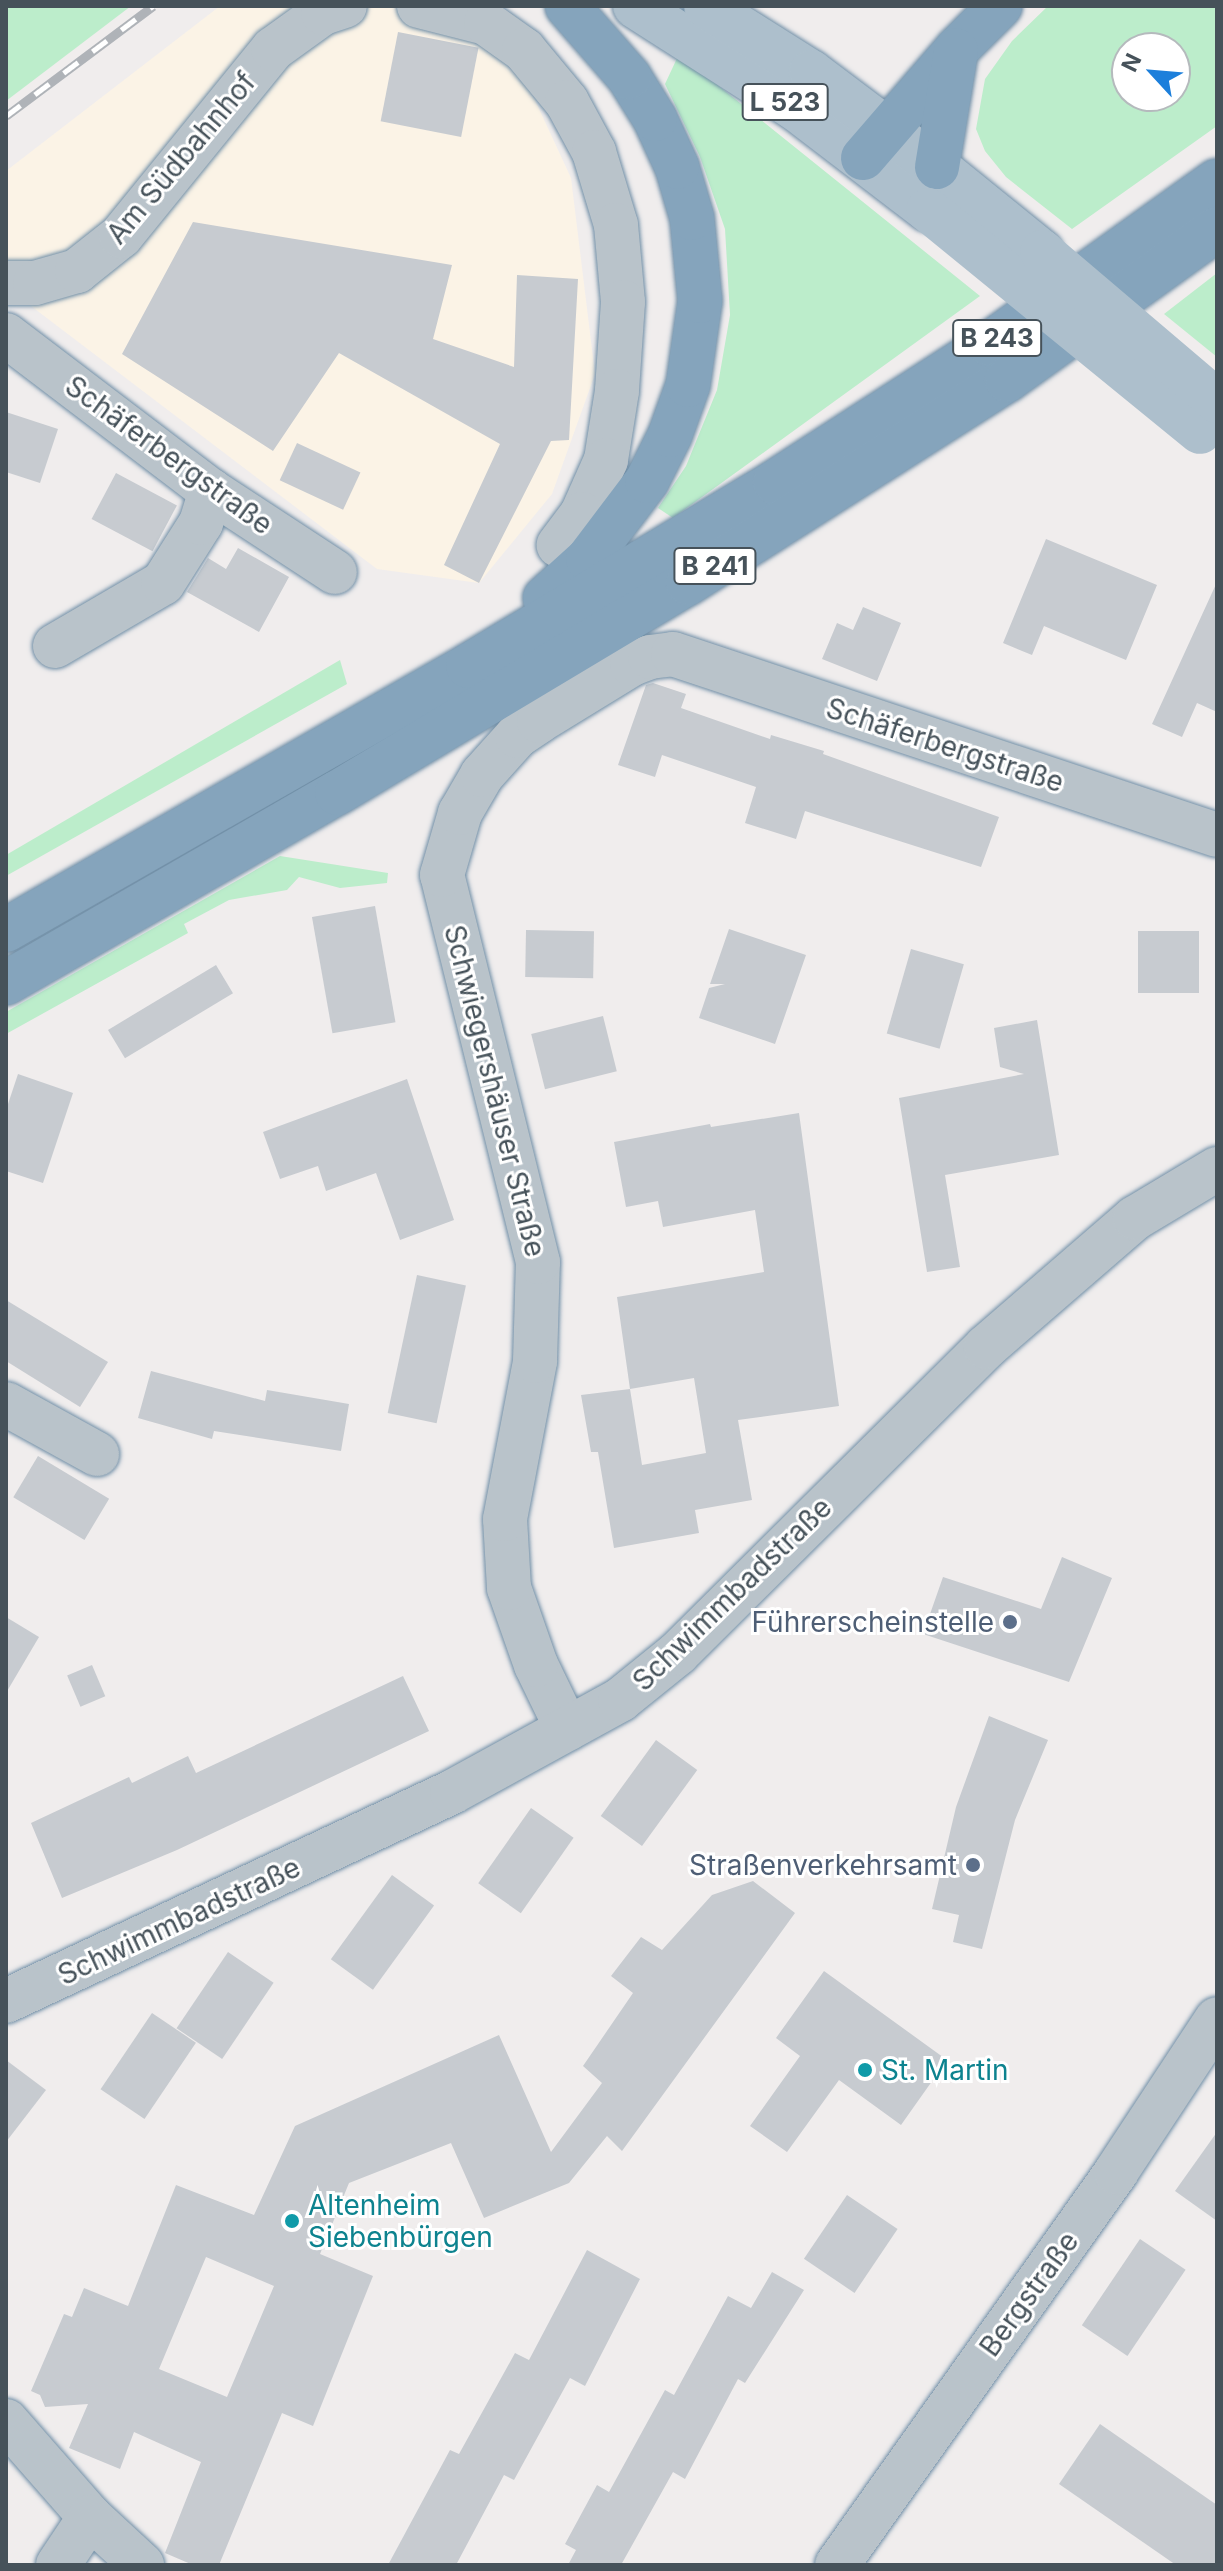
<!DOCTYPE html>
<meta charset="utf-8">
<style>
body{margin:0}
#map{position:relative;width:1223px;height:2571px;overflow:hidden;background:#f0eded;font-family:Inter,sans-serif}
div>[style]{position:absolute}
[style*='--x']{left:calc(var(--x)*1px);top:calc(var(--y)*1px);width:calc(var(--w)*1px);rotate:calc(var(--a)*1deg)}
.commercial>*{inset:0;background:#fbf3e6}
.green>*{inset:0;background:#bcedcb}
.building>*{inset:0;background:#c7cbd0;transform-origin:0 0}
.roads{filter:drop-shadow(0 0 2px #718fa7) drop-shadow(0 0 2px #718fa7)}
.minor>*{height:44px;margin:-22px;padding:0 22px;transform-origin:22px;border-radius:22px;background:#b9c3ca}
.major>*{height:44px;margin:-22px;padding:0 22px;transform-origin:22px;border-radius:22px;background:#adbfcc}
.highway>*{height:44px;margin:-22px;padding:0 22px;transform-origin:22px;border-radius:22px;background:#85a4bc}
.rail>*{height:9px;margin-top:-4.5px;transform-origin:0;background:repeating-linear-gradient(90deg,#fff 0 18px,#afb3b8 0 36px);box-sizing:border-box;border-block:2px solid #afb3b8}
.major-bridge>*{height:44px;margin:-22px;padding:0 22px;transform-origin:22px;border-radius:22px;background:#adbfcc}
.dots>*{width:22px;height:22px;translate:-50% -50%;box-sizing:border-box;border:4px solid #fff;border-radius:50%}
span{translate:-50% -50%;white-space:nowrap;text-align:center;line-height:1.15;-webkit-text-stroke:6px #fff;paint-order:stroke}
.shield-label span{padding:2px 6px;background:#fff;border:2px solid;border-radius:6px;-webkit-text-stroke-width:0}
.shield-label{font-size:26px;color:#46525a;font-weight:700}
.street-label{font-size:28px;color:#46525a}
.service-label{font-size:28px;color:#4e5e75}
.right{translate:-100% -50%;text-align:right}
.culture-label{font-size:28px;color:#0d838f}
.left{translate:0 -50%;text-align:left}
.frame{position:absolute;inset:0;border:8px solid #46525a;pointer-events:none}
.north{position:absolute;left:1111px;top:32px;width:80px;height:80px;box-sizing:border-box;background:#fff;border:2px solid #b5babd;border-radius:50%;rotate:296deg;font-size:22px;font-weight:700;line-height:32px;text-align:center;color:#46525a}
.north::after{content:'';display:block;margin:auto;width:28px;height:36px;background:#1c7fdb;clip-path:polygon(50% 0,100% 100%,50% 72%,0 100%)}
</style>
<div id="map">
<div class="commercial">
<i style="clip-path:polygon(220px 6px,446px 6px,522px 72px,571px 178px,595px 374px,552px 494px,479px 583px,377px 569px,6px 287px,6px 171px)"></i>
</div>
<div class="green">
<i style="clip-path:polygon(6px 6px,131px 6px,6px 101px)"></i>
<i style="clip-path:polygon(evenodd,1048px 6px,1217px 6px,1217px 126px,1072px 229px,1006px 177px,985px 151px,976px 129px,985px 79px,1012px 41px,1048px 6px,1175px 48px,1175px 96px,1127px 96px,1127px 48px,1175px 48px)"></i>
<i style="clip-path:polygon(679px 54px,980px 296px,673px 518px,658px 508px,686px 466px,717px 390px,730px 315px,725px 229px,700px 157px,665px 84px)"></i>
<i style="clip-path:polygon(1217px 273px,1217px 357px,1164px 314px)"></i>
<i style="clip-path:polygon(340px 660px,347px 684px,6px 876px,6px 855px)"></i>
<i style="clip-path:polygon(280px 856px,388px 873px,387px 883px,340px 888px,299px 877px,287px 890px,229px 900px,184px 924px,188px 933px,6px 1034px,6px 1012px)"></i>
</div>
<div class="building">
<i style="left:398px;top:32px;width:82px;height:91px;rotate:11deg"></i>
<i style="clip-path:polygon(193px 222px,452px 265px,433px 339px,514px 367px,517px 275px,578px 279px,569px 440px,551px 441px,479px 583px,444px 565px,500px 444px,339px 353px,273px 451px,122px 354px)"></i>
<i style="clip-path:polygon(6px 412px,58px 429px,40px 483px,6px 472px)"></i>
<i style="left:297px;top:443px;width:70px;height:41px;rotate:25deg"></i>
<i style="left:116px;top:473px;width:69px;height:52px;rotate:28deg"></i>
<i style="clip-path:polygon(1046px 539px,1157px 585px,1126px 660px,1044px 626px,1032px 655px,1003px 643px)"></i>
<i style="clip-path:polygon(238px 548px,289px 577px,259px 632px,187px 592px,208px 558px,226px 569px)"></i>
<i style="clip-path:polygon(1217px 582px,1217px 712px,1197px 703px,1182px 737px,1152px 724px)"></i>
<i style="clip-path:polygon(863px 607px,901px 623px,877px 681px,822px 659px,837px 623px,853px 630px)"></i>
<i style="clip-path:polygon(653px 683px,686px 694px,681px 708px,770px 739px,771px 735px,824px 751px,823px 754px,999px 817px,981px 867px,805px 811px,796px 839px,745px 823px,756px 787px,662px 755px,655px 777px,618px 765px,646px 685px)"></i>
<i style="left:375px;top:906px;width:118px;height:64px;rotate:80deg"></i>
<i style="clip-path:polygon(729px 929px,806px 955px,775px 1044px,699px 1018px,709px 988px,725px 984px,710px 984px)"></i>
<i style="left:526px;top:930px;width:68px;height:47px;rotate:1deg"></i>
<i style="left:1199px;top:931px;width:62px;height:61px;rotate:90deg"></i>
<i style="left:911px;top:949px;width:55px;height:88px;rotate:16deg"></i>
<i style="left:216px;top:965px;width:33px;height:126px;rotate:59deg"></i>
<i style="left:603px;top:1016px;width:57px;height:74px;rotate:76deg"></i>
<i style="clip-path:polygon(1037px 1020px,1059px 1155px,945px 1175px,960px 1267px,927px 1272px,899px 1098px,1024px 1074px,1000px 1067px,994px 1028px)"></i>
<i style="clip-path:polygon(18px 1074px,73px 1093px,43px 1183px,6px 1171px,6px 1110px)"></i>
<i style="clip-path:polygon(407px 1079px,454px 1220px,400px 1240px,376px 1173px,326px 1191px,318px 1166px,280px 1179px,263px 1132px)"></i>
<i style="clip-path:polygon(evenodd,799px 1113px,839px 1406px,738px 1420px,752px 1500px,695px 1510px,699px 1533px,614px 1548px,598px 1452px,591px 1452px,581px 1395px,630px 1389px,617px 1297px,764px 1272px,755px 1210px,663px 1227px,658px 1201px,626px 1207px,614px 1142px,710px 1124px,711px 1127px,799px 1113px,694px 1378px,706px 1453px,642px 1465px,630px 1389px,694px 1378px)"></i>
<i style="left:417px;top:1275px;width:50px;height:141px;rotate:12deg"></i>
<i style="clip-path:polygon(6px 1300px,108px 1362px,80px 1407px,6px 1361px)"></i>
<i style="clip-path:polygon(151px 1371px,265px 1401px,267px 1390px,349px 1404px,341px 1451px,214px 1431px,212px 1439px,138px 1418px)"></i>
<i style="left:38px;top:1456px;width:83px;height:48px;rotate:31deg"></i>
<i style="clip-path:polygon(1062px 1557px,1112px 1578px,1069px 1682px,923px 1634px,943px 1577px,1041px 1609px)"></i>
<i style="clip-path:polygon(6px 1617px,39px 1637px,6px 1693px)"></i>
<i style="left:92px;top:1665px;width:34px;height:27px;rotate:67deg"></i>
<i style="clip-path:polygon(403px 1676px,429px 1731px,177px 1850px,62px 1898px,31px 1823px,129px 1777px,132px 1783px,188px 1756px,196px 1773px)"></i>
<i style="clip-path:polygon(989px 1716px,1048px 1740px,1015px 1820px,982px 1949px,953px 1942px,959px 1915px,932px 1909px,956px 1807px)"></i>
<i style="left:656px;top:1740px;width:51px;height:94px;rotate:36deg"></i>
<i style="left:531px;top:1808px;width:52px;height:92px;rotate:35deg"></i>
<i style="left:392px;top:1875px;width:52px;height:104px;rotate:36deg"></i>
<i style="clip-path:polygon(evenodd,753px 1881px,795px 1913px,622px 2151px,607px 2136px,569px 2183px,484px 2218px,451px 2143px,349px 2183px,320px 2254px,373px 2276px,313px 2426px,282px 2413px,219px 2565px,193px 2565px,165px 2553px,201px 2462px,134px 2432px,120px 2469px,69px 2448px,88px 2404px,45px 2407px,40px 2395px,31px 2391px,64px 2314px,72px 2317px,84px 2288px,128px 2306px,176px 2185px,254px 2215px,295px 2126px,499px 2035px,551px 2152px,602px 2083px,583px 2066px,633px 1993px,611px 1976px,641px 1937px,662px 1950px,712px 1895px,753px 1881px,206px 2257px,274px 2286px,227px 2397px,159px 2369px,206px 2257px)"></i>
<i style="left:228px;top:1952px;width:55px;height:92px;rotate:34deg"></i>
<i style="clip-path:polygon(824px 1971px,947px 2060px,901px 2125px,839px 2080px,787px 2152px,750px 2126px,800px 2056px,776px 2038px)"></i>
<i style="left:152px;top:2013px;width:53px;height:92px;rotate:34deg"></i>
<i style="clip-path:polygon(6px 2060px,46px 2090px,6px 2142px)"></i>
<i style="clip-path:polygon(1217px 2132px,1217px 2221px,1175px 2191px)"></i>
<i style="left:847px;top:2195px;width:61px;height:77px;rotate:34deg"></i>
<i style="left:1140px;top:2239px;width:55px;height:104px;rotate:34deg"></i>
<i style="clip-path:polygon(587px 2250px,640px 2279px,585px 2386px,570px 2378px,514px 2480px,504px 2475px,456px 2565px,388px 2565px,450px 2450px,459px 2454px,515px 2353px,529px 2360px)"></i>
<i style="clip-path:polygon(772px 2272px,804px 2290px,745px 2383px,738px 2379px,685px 2479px,673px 2472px,621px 2565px,568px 2565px,576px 2550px,565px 2544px,597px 2485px,609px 2492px,665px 2390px,674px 2395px,728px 2296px,751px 2308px)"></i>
<i style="clip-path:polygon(1100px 2424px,1217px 2505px,1217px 2565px,1176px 2565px,1059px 2484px)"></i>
</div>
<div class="roads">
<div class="minor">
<i style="--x:419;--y:6;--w:69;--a:14.2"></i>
<i style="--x:486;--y:23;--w:47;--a:35.4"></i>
<i style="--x:524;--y:50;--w:67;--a:50.4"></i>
<i style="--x:567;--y:102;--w:57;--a:61.6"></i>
<i style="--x:594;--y:152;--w:76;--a:73.2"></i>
<i style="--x:616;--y:225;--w:77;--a:84.8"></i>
<i style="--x:623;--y:302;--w:89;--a:93.9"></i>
<i style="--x:617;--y:391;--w:70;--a:99.1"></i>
<i style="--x:606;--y:460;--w:59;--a:114"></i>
<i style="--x:582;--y:514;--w:39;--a:127"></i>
<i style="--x:6;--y:283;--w:29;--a:0"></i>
<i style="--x:35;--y:283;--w:44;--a:-15.9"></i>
<i style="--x:77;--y:271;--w:56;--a:-38.5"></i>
<i style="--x:121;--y:236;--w:241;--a:-50.9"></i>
<i style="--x:273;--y:49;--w:62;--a:-35.8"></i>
<i style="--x:323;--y:13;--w:23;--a:-18"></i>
<i style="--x:6;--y:335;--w:258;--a:37.3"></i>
<i style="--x:211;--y:491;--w:148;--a:33.2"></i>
<i style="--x:55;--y:646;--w:125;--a:-30.3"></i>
<i style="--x:163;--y:583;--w:71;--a:-57.7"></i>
<i style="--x:201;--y:523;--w:34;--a:-73"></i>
<i style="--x:6;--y:1404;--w:104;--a:28.8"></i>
<i style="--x:567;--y:1729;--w:71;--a:-115.8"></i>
<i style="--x:536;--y:1665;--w:82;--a:-109.3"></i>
<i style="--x:509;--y:1588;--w:69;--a:-93.3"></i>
<i style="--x:505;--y:1519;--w:161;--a:-79.2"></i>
<i style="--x:535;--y:1361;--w:99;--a:-88.3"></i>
<i style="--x:538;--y:1262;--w:399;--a:-103.9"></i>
<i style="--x:442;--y:875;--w:65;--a:-73.8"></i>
<i style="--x:460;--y:813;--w:44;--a:-59.9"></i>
<i style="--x:482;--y:775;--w:52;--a:-48.1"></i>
<i style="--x:517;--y:736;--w:27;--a:-34"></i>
<i style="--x:539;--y:721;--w:109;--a:-31.5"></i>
<i style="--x:632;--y:664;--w:19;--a:-21"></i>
<i style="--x:650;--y:657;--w:23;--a:-7"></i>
<i style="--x:673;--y:654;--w:573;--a:18.4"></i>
<i style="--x:6;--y:2001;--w:493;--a:-25.1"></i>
<i style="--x:452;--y:1792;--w:192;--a:-28.7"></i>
<i style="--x:620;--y:1700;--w:75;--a:-39"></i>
<i style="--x:678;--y:1653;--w:434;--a:-44.8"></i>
<i style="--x:986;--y:1347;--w:197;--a:-40.9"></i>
<i style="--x:1135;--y:1218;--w:96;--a:-30.9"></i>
<i style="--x:6;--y:2421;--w:128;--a:48.8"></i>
<i style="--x:90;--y:2517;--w:71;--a:42.7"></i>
<i style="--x:58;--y:2565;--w:58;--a:-56.3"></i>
<i style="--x:837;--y:2565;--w:482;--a:-54.6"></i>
<i style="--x:1116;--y:2172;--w:183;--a:-56.6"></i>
</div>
<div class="major">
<i style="--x:635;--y:6;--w:191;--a:32.6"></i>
<i style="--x:796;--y:109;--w:166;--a:37.4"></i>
<i style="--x:706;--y:6;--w:124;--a:32.2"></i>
<i style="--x:811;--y:72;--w:158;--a:37"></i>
<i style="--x:937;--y:167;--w:135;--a:39"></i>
</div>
<div class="highway">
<i style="--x:863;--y:158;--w:144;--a:-49.2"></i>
<i style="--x:957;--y:49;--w:61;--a:-45"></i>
<i style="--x:937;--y:167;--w:118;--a:-80.7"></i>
<i style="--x:545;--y:598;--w:58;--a:-42.2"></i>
<i style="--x:588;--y:559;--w:98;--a:-52.9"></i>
<i style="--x:647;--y:481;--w:51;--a:-63.4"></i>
<i style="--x:670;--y:435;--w:53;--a:-70.2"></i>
<i style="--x:688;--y:385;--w:85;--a:-81.9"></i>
<i style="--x:700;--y:301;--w:83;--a:-95.5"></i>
<i style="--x:692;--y:218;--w:53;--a:-106.4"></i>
<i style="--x:677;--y:167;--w:53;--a:-114.6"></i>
<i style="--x:655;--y:119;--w:49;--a:-121.8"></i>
<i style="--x:629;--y:77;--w:94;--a:-131.1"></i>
<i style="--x:6;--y:930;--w:532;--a:-29.74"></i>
<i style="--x:468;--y:666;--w:358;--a:-30.9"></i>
<i style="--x:775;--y:482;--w:255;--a:-32.8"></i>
<i style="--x:989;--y:344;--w:280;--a:-35.6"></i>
<i style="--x:6;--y:983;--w:382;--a:-29.9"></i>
<i style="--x:337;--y:793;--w:409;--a:-30.9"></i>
<i style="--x:688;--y:583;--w:378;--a:-32.5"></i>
<i style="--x:1007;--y:380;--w:259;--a:-35.7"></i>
</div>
</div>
<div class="rail">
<i style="--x:6;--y:116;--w:184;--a:-36.8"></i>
</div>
<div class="major-bridge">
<i style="--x:928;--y:210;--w:351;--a:39.2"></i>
<i style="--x:1042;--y:252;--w:230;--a:40.4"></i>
</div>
<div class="dots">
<i style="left:1010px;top:1622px;background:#5c6f8a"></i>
<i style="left:973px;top:1865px;background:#5c6f8a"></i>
<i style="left:865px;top:2070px;background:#0f9aa8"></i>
<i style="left:292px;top:2221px;background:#0f9aa8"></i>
</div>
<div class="shield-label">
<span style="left:785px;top:102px">L 523</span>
<span style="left:997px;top:338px">B 243</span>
<span style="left:715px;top:566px">B 241</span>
</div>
<div class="street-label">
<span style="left:181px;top:158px;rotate:-50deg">Am Südbahnhof</span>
<span style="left:169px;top:455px;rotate:36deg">Schäferbergstraße</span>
<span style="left:945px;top:745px;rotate:18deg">Schäferbergstraße</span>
<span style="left:495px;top:1091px;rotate:76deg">Schwiegershäuser Straße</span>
<span style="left:732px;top:1594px;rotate:-44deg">Schwimmbadstraße</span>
<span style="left:179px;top:1921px;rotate:-25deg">Schwimmbadstraße</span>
<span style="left:1029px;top:2294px;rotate:-54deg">Bergstraße</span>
</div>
<div class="service-label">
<span class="right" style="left:994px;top:1622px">Führerscheinstelle</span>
<span class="right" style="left:957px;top:1865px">Straßenverkehrsamt</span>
</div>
<div class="culture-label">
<span class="left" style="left:881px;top:2070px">St. Martin</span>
<span class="left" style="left:308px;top:2221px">Altenheim<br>Siebenbürgen</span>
</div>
<div class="frame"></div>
<div class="north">N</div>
</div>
